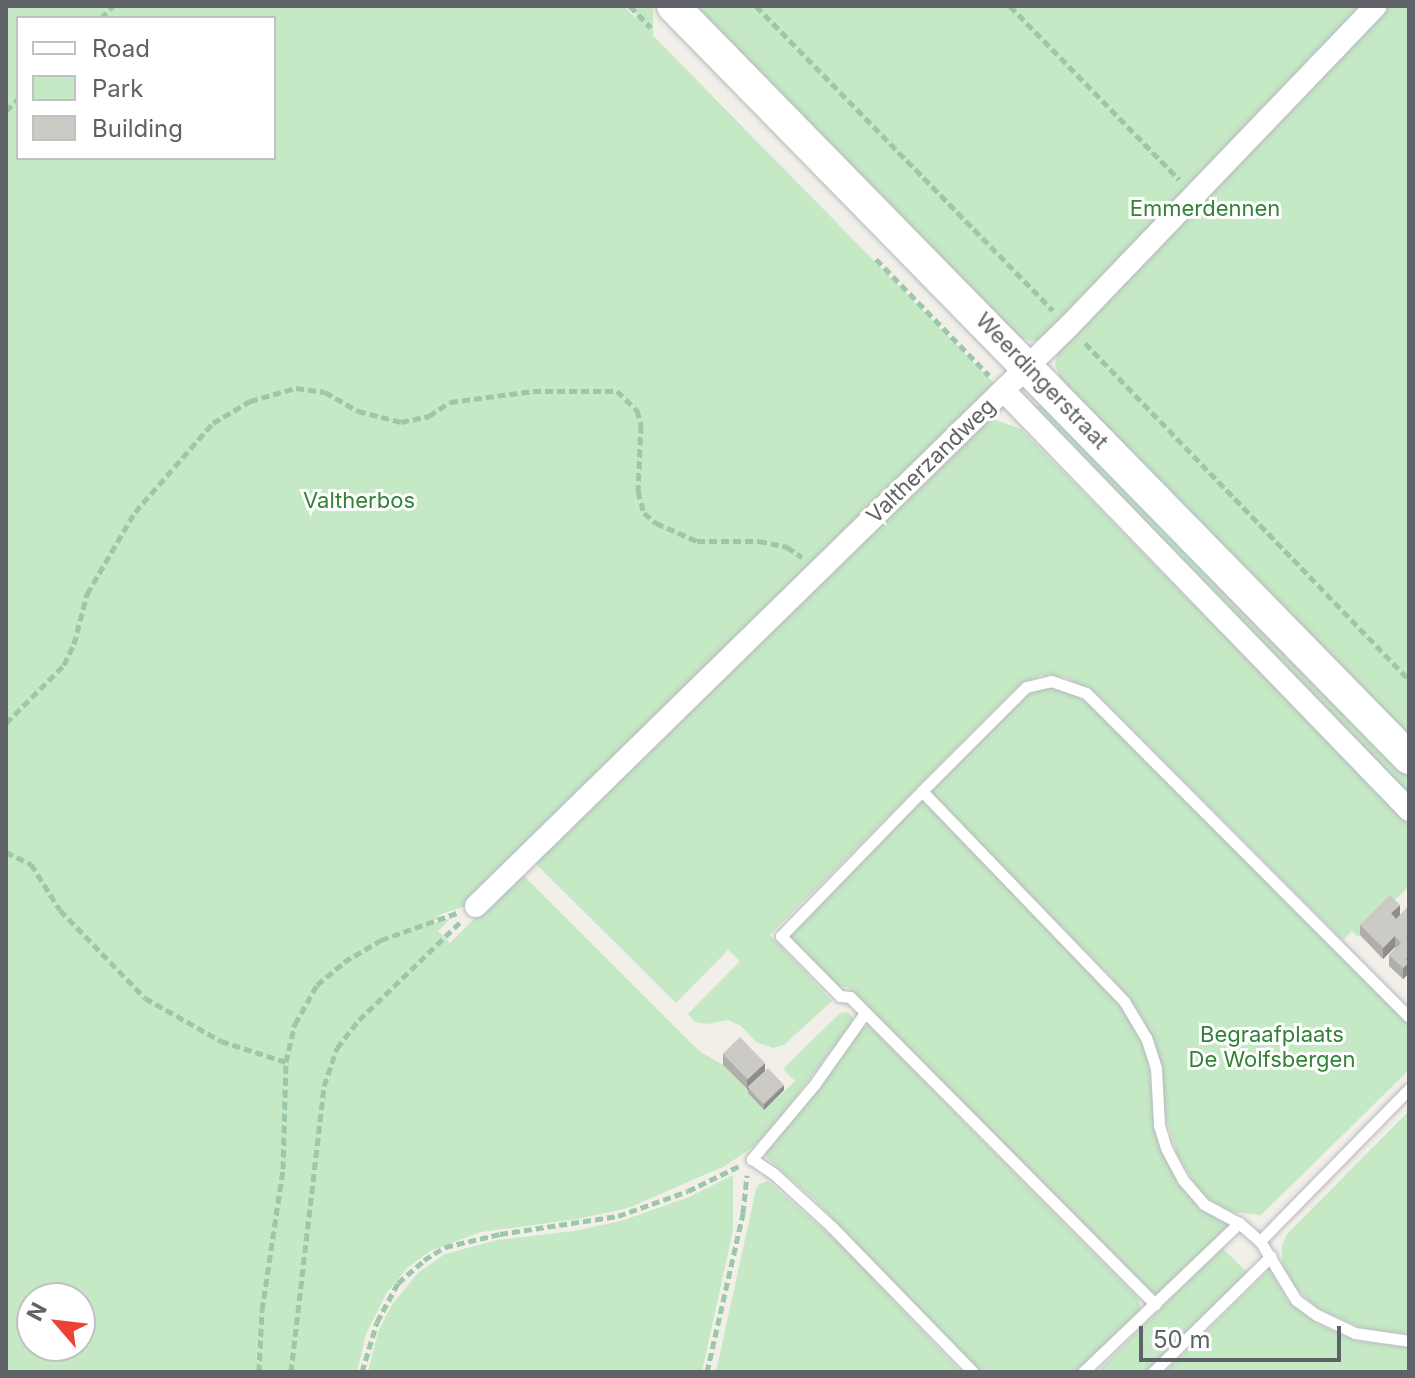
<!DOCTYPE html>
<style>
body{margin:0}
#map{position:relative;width:1415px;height:1378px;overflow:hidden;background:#f1efe8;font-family:Inter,sans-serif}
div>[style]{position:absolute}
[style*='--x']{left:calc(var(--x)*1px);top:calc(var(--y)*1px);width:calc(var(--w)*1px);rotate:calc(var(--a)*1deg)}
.green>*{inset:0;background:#c5e8c5;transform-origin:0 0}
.path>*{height:5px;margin-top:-2.5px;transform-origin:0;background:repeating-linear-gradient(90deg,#9cc7a9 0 8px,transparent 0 12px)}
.roads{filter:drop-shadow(0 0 2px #b5b8bc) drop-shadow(0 0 2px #b5b8bc)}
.service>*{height:11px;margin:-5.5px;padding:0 5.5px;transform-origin:5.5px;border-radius:5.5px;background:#fff}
.minor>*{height:22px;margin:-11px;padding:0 11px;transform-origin:11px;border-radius:11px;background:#fff}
.secondary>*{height:32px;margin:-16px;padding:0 16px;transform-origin:16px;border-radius:16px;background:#fff}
.wall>*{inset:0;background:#afaea9}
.shaded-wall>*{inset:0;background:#8f8d8a}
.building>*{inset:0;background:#cccac5;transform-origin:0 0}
span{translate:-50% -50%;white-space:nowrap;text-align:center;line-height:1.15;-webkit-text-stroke:6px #fff;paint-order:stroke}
.park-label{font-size:22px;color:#348238}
.street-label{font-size:22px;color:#5f6368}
.frame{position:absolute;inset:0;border:8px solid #5f6368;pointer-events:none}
.legend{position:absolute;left:16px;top:16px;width:260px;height:144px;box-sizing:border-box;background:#fff;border:2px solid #bfc1c3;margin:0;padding:10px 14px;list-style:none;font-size:24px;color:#5f6368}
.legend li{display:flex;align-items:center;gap:16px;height:40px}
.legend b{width:40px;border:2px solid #bfc1c3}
.north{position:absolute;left:16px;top:1282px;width:80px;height:80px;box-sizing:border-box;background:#fff;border:2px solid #bfc1c3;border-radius:50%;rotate:298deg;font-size:22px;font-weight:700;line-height:32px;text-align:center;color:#5f6368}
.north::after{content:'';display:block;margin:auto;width:28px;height:36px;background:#ea4335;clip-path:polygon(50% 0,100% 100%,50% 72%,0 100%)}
.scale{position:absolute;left:1139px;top:1326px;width:202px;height:36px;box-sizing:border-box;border:4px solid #5f6368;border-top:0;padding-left:10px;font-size:24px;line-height:28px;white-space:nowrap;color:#5f6368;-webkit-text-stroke:6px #fff;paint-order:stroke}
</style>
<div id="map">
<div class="green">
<i style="clip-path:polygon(evenodd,6px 6px,624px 6px,995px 384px,884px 500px,463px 907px,441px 914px,431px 924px,450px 919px,438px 931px,450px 943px,521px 873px,699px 1051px,723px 1065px,747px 1090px,765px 1073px,764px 1110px,795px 1081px,783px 1069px,840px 1013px,847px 1012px,853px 1017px,852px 1023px,778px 1120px,754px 1146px,725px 1166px,628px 1208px,578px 1219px,481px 1232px,430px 1251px,407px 1268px,386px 1294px,366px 1334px,357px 1372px,6px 1372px,6px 6px,18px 18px,274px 18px,274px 158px,18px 158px,18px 18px,6px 6px,32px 1298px,80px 1298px,80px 1346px,32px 1346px,32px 1298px)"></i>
<i style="left:636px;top:6px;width:17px;height:516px"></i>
<i style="clip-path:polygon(692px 6px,1409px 6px,1409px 739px,1062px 383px,1055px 365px,1058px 350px,1041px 341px,1030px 341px,1013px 335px)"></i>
<i style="clip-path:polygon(1041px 406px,1051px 410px,1409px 777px,1409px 795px,1032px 407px)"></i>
<i style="clip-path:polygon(995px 420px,1021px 429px,1409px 824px,1409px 886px,1358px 937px,1352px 931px,1343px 940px,1098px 695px,1065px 677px,1040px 676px,1023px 683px,1008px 696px,770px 935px,832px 1001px,784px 1045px,773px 1048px,756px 1042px,741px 1026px,728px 1020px,707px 1024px,695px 1022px,688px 1014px,740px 961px,728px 950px,676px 1003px,535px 863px,986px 422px)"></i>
<i style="clip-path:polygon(1053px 687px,1072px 693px,1092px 706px,1409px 1024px,1409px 1070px,1261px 1215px,1231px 1212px,1207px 1198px,1197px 1187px,1177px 1154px,1165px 1114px,1156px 1047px,1141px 1015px,1114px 980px,928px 792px,1027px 693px)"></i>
<i style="clip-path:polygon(919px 801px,923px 801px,1107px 988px,1122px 1006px,1142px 1041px,1148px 1057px,1155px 1125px,1168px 1164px,1199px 1208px,1229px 1225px,1159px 1293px,1146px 1292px,848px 987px,838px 987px,789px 937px,790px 932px)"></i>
<i style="clip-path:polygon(869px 1026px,1139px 1299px,1141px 1310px,1079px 1372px,979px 1372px,815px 1200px,767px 1158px,765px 1151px,819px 1088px,860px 1029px)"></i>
<i style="clip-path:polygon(1409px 1111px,1409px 1334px,1365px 1329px,1315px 1307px,1291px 1282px,1282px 1262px,1282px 1246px,1287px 1234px)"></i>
<i style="clip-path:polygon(733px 1175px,733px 1230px,702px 1372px,368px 1372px,378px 1332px,391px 1306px,418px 1273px,445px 1254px,497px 1240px,574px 1231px,621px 1221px,689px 1197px)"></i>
<i style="clip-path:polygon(768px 1181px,841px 1245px,961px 1372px,716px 1372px,756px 1189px,759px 1184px)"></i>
<i style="clip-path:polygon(1222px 1248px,1248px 1273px,1147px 1372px,1097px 1372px)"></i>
<i style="clip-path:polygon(1270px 1269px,1287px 1299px,1317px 1324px,1356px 1341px,1409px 1347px,1409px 1372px,1165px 1372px)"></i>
</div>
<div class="path">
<i style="--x:630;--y:6;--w:30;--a:46"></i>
<i style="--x:756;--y:6;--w:425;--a:45.7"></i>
<i style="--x:1010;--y:6;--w:242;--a:45.7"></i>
<i style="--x:101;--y:18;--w:17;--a:-45"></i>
<i style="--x:6;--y:111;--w:17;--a:-45"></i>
<i style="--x:876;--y:259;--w:162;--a:45.8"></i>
<i style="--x:1085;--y:343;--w:467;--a:46.1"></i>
<i style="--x:6;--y:723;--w:82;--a:-45"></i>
<i style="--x:64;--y:665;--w:23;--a:-65"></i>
<i style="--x:74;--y:644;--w:52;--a:-75.4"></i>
<i style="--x:87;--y:594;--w:95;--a:-59.7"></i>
<i style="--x:135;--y:512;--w:118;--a:-48.8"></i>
<i style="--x:213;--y:423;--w:43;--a:-30.7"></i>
<i style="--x:250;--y:401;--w:48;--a:-15.8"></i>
<i style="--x:296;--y:388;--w:29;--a:8"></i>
<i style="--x:325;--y:392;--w:38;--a:30"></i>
<i style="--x:358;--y:411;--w:44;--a:14.3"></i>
<i style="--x:401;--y:422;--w:29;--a:-12"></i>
<i style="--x:429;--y:416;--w:25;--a:-34"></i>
<i style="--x:450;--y:402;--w:84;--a:-7.5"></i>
<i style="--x:533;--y:391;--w:84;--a:0"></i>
<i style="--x:617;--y:391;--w:28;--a:44"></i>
<i style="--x:637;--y:410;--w:16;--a:75"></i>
<i style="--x:641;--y:425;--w:66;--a:92.6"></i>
<i style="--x:638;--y:491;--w:23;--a:75"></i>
<i style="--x:644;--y:513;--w:16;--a:40"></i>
<i style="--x:656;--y:523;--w:45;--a:23.7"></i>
<i style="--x:697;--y:541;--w:62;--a:0"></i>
<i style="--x:759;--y:541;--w:29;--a:12"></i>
<i style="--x:787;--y:547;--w:18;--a:34"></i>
<i style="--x:6;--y:852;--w:28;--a:26"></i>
<i style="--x:31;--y:864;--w:54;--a:57.8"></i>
<i style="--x:60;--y:910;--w:122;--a:46"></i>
<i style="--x:145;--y:998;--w:87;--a:29.5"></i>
<i style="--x:221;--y:1041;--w:68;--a:17.9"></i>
<i style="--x:259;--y:1372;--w:62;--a:-87.2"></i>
<i style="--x:262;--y:1310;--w:143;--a:-81.5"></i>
<i style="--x:283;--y:1169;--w:107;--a:-88.4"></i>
<i style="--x:286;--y:1062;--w:39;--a:-77"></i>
<i style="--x:295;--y:1024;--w:45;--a:-60.6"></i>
<i style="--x:317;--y:985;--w:35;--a:-40"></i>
<i style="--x:344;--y:962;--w:43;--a:-30.7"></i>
<i style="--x:381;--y:940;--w:81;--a:-19.6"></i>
<i style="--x:291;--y:1372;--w:288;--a:-83.4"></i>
<i style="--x:324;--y:1086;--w:40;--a:-71.1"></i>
<i style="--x:337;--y:1048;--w:36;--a:-52"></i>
<i style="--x:359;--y:1020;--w:142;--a:-44.1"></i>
<i style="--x:362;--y:1372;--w:52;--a:-73.3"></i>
<i style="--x:377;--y:1322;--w:44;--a:-61.7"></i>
<i style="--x:398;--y:1283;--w:35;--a:-41"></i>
<i style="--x:424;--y:1260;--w:25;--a:-32"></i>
<i style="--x:445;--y:1247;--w:57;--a:-13.3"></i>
<i style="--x:500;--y:1234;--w:119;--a:-8.7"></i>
<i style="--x:618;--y:1216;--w:74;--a:-19.7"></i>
<i style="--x:688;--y:1191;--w:57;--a:-26.1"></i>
<i style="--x:707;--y:1372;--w:163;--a:-77.2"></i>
<i style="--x:743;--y:1213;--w:38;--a:-84"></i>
</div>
<div class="roads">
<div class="service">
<i style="--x:922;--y:791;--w:202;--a:134.2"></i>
<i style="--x:781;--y:936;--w:84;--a:45.5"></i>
<i style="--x:840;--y:996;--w:10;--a:6"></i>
<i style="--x:850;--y:997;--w:433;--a:45.2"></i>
<i style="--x:865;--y:1013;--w:88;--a:125.3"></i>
<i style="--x:814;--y:1085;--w:97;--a:130"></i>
<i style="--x:752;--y:1159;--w:25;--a:34"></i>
<i style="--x:773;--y:1173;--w:80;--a:42.5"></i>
<i style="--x:832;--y:1227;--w:202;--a:45.8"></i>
<i style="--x:1239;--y:1223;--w:40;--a:-152"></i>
<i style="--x:1204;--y:1204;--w:32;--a:-131"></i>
<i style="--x:1183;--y:1180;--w:36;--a:-118"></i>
<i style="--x:1166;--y:1148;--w:24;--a:-107"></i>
<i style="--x:1159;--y:1125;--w:57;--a:-93"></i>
<i style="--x:1156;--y:1068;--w:32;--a:-108"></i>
<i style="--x:1146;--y:1038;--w:43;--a:-120.7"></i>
<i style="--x:1124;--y:1001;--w:291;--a:-133.9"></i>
<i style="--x:922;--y:791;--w:147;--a:-45"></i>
<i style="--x:1026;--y:687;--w:26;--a:-13"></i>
<i style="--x:1051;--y:681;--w:37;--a:19"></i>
<i style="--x:1086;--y:693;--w:457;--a:45.1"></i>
<i style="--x:1260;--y:1241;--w:213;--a:-45.6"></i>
<i style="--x:1083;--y:1372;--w:216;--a:-43.7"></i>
<i style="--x:1239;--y:1223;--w:28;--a:41"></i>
<i style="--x:1260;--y:1241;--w:69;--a:58.6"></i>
<i style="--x:1296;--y:1300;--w:26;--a:36"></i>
<i style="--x:1317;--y:1315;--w:42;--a:25.3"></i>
<i style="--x:1355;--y:1333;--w:55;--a:8.4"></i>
<i style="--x:1153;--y:1372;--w:165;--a:-44.5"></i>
</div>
<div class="minor">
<i style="--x:1004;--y:391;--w:583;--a:45.97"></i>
<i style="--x:476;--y:906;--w:829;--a:-44.37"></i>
<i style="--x:1069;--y:326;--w:443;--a:-46.2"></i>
</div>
<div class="secondary">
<i style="--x:673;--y:6;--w:1052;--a:45.62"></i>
</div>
</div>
<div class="wall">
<i style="clip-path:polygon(1409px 906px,1409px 973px,1403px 979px,1389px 966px,1389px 955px,1396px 948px,1395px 947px,1383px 959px,1360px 935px,1360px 925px,1400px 915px)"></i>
<i style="clip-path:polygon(723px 1054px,765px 1071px,784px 1090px,764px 1110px,748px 1093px,748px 1090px,723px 1065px)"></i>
</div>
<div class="shaded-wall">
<i style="clip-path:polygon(1400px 905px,1400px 915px,1391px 924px,1391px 913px)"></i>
<i style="clip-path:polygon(1395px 936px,1395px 947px,1383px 959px,1383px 948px)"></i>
<i style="clip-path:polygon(1409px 955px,1409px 973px,1403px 979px,1403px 968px,1406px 959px)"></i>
<i style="clip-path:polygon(765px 1063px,765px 1073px,747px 1090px,747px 1079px)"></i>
<i style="clip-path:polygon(784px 1085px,784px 1090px,764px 1110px,764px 1105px)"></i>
</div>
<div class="building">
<i style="clip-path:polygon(1390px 895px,1400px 905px,1391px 913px,1396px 919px,1409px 906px,1409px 955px,1406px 959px,1409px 963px,1403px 968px,1389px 955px,1401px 943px,1395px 936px,1383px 948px,1360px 925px)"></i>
<i style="left:740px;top:1037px;width:36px;height:24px;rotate:46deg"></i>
<i style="left:768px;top:1068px;width:23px;height:28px;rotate:47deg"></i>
</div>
<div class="park-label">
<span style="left:1205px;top:209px">Emmerdennen</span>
<span style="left:359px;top:501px">Valtherbos</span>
<span style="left:1272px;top:1047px">Begraafplaats<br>De Wolfsbergen</span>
</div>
<div class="street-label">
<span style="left:1042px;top:381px;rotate:46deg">Weerdingerstraat</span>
<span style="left:931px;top:461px;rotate:-44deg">Valtherzandweg</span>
</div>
<div class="frame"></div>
<ul class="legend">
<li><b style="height:10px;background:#fff"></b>Road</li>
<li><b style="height:22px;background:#c5e8c5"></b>Park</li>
<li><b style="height:22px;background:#cccac5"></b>Building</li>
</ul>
<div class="north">N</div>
<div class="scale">50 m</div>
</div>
